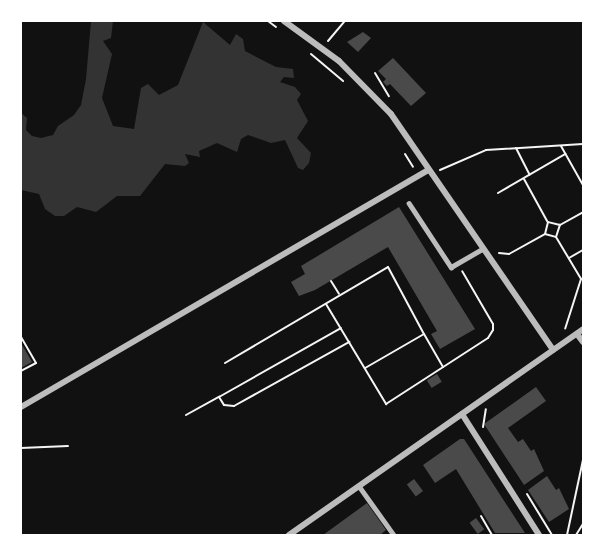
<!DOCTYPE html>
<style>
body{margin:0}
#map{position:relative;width:604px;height:556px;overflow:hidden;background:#111;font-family:"Crimson Pro",serif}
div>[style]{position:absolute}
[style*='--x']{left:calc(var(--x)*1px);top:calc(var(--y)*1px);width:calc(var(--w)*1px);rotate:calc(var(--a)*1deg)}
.water>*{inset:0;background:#333}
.building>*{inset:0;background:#4a4a4a;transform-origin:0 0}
.path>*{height:2px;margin:-1px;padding:0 1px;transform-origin:1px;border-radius:1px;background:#f5f5f5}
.service>*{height:4.5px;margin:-2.25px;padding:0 2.25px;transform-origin:2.25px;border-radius:2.25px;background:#bcbcbc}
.minor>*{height:6px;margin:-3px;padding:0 3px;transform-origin:3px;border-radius:3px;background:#bcbcbc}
span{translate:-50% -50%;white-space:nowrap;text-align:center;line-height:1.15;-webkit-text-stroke:6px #fff;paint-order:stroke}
.frame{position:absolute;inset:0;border:22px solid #fff;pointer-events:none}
</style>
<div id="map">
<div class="water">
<i style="clip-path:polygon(91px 21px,113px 21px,111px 38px,103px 41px,112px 54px,102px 98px,113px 126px,134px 129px,141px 88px,148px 84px,159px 95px,178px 85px,203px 22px,230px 45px,236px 34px,243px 39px,245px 51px,276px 67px,293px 69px,294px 78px,284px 77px,280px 82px,295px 87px,301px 94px,297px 100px,308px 121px,297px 138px,311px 153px,309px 163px,303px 170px,298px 168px,285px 140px,271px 143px,248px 135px,241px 139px,237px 152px,217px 143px,199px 151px,200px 157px,185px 154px,189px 163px,185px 166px,165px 164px,140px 196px,117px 196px,96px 212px,77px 207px,64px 216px,55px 216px,45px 209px,39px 194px,21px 190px,21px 113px,27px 118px,26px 130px,32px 136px,41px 138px,53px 135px,58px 126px,74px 115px,81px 105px,86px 79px)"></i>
</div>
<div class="building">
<i style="clip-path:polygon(363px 32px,371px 38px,358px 52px,347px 42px)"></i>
<i style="clip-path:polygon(393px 58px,426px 93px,411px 106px,390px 84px,387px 86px,383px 82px,386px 79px,378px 71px)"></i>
<i style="clip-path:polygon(399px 207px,475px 329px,440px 349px,431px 334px,437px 331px,388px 247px,315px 290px,299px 296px,291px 282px,305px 274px,301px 266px)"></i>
<i style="clip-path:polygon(21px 343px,32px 362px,21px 368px)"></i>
<i style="left:437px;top:374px;width:9px;height:12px;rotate:58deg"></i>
<i style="clip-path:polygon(536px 387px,546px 401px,508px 428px,518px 442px,523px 439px,531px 451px,534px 449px,544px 471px,524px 485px,484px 424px)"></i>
<i style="clip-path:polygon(460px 439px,464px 439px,525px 533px,495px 533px,456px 469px,435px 483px,423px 465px)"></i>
<i style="clip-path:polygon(547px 476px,556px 490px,559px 488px,569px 509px,549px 522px,528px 490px)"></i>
<i style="left:414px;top:479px;width:15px;height:9px;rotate:53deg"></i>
<i style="clip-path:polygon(367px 503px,386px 530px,380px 535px,323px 535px)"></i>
<i style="left:476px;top:518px;width:14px;height:8px;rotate:54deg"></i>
</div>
<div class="path">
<i style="--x:268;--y:21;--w:10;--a:37"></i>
<i style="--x:328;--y:41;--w:26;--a:-50"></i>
<i style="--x:311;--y:54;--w:42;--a:40.2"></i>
<i style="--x:375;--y:73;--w:27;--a:59"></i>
<i style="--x:561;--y:146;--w:45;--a:60.6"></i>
<i style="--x:516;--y:148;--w:30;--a:63"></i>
<i style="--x:405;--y:154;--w:15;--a:58"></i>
<i style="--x:440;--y:170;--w:50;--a:-23.5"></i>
<i style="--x:486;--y:150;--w:97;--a:-3.5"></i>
<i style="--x:524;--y:179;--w:48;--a:61.3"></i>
<i style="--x:498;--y:193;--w:78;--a:-30.2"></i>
<i style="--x:560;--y:225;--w:26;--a:-29"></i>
<i style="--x:556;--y:237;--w:13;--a:-72"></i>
<i style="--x:560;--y:225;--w:12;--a:-166"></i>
<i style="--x:548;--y:222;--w:12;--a:104"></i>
<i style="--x:545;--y:234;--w:11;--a:15"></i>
<i style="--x:556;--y:237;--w:49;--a:59.2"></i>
<i style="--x:581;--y:279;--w:52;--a:107.7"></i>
<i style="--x:499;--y:253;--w:10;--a:6"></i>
<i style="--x:509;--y:254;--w:41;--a:-29.1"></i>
<i style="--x:569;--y:258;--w:16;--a:-30"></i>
<i style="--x:331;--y:281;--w:15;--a:58"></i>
<i style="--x:326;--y:304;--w:117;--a:59"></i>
<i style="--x:386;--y:404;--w:121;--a:-32.9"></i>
<i style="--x:488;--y:338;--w:9;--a:-58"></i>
<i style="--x:493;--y:330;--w:6;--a:-90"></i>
<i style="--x:493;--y:324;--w:61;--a:-120.3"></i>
<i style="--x:424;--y:334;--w:38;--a:60"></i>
<i style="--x:21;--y:337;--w:30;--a:60"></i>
<i style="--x:36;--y:363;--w:17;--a:152"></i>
<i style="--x:225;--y:363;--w:189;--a:-30.5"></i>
<i style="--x:388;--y:267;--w:76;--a:61.8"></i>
<i style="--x:424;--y:334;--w:68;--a:150"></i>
<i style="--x:219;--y:397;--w:140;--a:-29.5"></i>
<i style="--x:186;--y:415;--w:38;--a:-29"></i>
<i style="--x:219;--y:397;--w:9;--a:58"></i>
<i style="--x:224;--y:405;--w:10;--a:6"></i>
<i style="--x:234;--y:406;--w:132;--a:-29.1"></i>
<i style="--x:483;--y:427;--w:18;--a:-81"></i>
<i style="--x:21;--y:448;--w:47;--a:-2.4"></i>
<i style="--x:527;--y:494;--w:48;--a:58.6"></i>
<i style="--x:481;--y:516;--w:22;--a:60"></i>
<i style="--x:567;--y:535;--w:77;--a:-78"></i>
<i style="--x:576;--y:535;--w:13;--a:-58"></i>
</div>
<div class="service">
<i style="--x:409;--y:203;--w:77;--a:56.7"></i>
<i style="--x:451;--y:267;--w:36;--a:-30"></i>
<i style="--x:359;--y:486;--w:60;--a:54.5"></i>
</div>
<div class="minor">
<i style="--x:284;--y:21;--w:68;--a:36"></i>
<i style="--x:339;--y:61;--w:74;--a:45.5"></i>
<i style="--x:391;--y:114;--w:286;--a:55.5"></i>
<i style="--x:577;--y:334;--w:10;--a:53"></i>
<i style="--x:21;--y:407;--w:470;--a:-30.2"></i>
<i style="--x:462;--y:414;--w:143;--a:57.5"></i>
<i style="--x:289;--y:535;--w:359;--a:-35"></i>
</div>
<div class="frame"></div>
</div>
